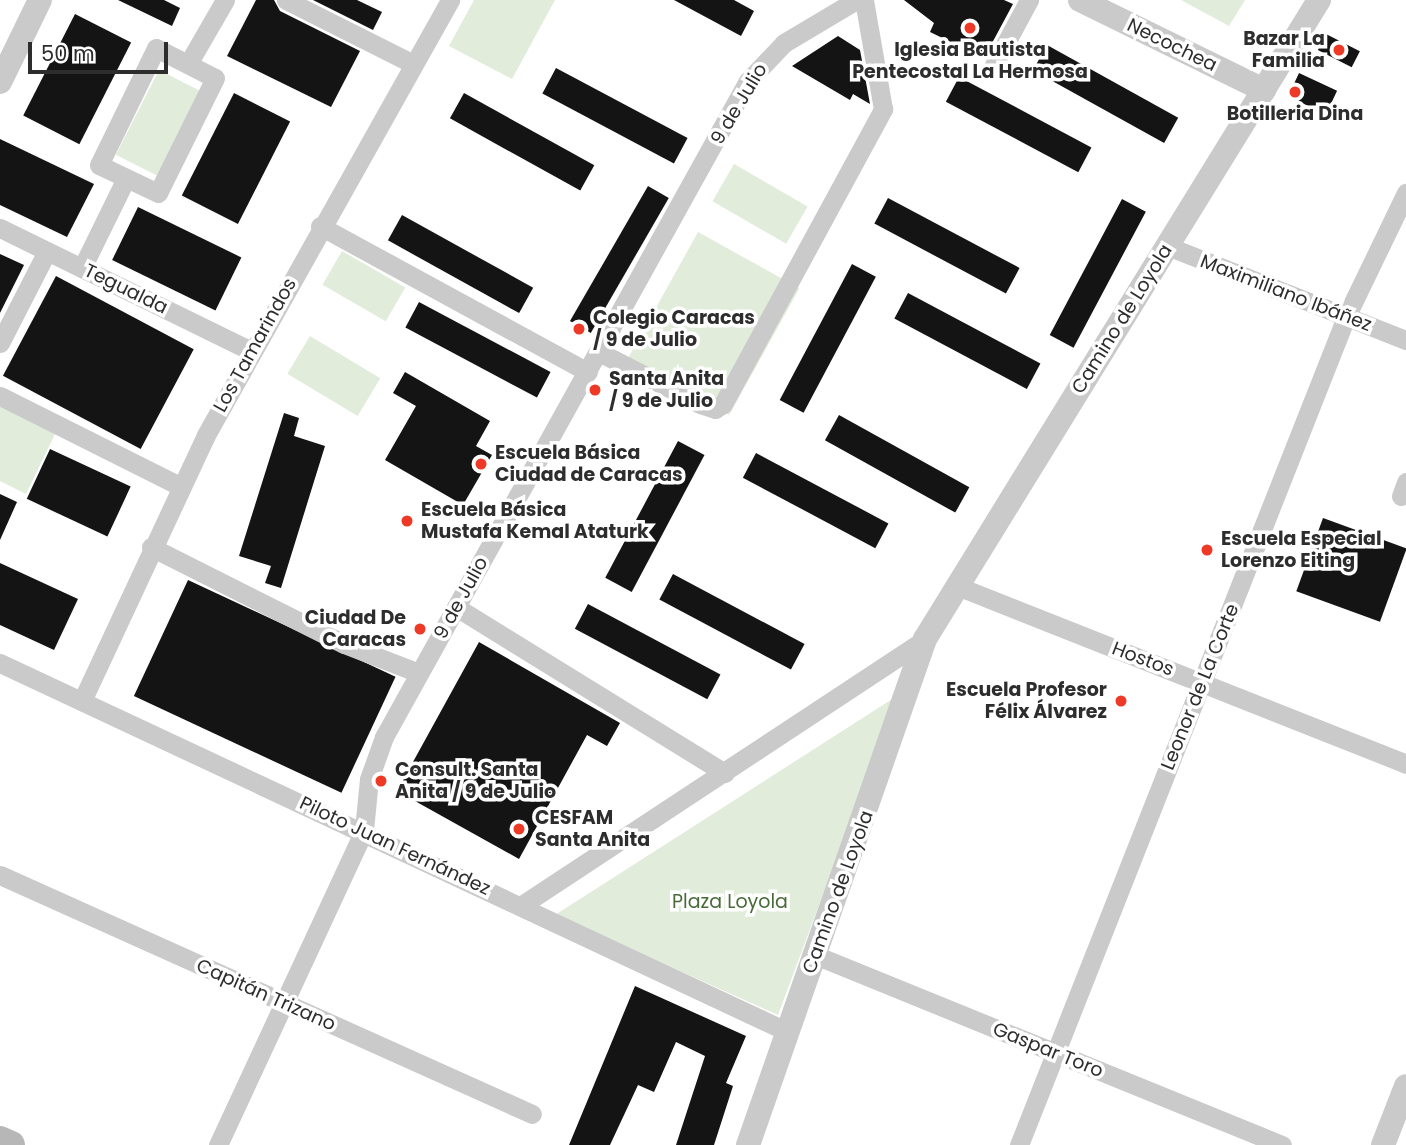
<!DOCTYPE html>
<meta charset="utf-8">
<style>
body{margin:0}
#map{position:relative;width:1406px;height:1145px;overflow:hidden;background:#fff;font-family:Poppins,sans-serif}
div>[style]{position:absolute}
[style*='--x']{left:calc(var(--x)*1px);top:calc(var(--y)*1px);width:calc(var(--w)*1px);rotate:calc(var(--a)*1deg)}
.green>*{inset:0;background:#e1ecda;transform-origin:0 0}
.building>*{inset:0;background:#141414;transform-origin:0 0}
.minor>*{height:19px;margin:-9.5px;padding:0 9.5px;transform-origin:9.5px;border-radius:9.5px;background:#cacaca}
.tertiary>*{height:24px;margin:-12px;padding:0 12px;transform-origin:12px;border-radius:12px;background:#cacaca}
.secondary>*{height:28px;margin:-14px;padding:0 14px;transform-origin:14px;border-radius:14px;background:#b7b7b7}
.dots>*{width:19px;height:19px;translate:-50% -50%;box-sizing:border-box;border:4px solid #fff;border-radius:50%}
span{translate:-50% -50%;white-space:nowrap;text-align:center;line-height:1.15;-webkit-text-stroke:7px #fff;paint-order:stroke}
.poi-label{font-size:19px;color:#2d2d2d;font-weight:700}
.right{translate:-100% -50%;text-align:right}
.left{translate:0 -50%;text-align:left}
.street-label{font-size:19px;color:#2d2d2d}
.park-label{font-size:19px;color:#486b39}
.scale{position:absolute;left:28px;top:42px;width:140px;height:32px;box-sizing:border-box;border:4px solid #2d2d2d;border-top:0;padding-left:9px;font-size:21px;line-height:24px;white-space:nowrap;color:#2d2d2d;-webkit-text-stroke:5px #fff;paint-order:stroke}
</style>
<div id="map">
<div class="green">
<i style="clip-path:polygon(474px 0,555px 0,512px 79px,449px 46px)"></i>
<i style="clip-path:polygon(1181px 0,1245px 0,1229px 26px)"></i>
<i style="left:159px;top:70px;width:47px;height:95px;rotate:27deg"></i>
<i style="left:734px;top:164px;width:85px;height:43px;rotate:30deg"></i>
<i style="left:698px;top:232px;width:116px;height:145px;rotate:29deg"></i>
<i style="left:342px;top:251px;width:73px;height:39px;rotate:30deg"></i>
<i style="left:310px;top:336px;width:82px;height:44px;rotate:31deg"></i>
<i style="clip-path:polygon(0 402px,57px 430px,26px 494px,0 481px)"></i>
<i style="clip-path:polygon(897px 696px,778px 1015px,555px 915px)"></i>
</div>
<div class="building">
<i style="clip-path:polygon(118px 0,164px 0,180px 8px,172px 26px)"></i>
<i style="clip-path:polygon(256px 0,274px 0,280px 11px,360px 51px,331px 107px,227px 56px)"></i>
<i style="clip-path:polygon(313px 0,357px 0,382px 12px,373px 30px)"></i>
<i style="clip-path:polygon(674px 0,734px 0,754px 11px,741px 36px)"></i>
<i style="clip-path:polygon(904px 0,1004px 0,1013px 4px,984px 58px,930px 32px,934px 23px)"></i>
<i style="left:75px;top:14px;width:63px;height:114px;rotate:27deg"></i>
<i style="left:1326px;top:34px;width:38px;height:18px;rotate:27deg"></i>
<i style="clip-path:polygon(838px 36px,860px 50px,870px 104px,853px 94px,850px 100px,792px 66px)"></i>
<i style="left:1047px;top:45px;width:150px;height:29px;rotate:29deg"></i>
<i style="left:556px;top:68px;width:149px;height:29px;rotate:28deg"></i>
<i style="left:1299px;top:73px;width:42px;height:26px;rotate:25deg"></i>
<i style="left:959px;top:77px;width:150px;height:28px;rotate:28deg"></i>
<i style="left:234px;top:93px;width:63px;height:115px;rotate:27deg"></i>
<i style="left:464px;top:93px;width:149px;height:29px;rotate:29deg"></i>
<i style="clip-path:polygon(0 139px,94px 184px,67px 237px,0 205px)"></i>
<i style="left:648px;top:186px;width:24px;height:156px;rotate:30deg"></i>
<i style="left:888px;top:198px;width:149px;height:29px;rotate:28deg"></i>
<i style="left:1122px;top:199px;width:27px;height:154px;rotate:28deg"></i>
<i style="left:138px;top:207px;width:115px;height:59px;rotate:26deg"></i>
<i style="left:402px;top:215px;width:150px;height:29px;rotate:29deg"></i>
<i style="clip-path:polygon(0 254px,24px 265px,0 313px)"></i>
<i style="left:852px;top:264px;width:27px;height:154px;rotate:28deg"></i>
<i style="left:56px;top:276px;width:156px;height:113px;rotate:28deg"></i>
<i style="left:908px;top:293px;width:150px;height:29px;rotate:28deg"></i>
<i style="left:419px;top:302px;width:149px;height:29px;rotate:28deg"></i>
<i style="clip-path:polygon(405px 372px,490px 421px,476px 446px,492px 455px,463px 505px,385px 460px,416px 406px,393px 393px)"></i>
<i style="clip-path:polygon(284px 413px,299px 418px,294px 436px,325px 446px,281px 588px,265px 583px,271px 566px,239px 556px)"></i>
<i style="left:839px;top:415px;width:149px;height:29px;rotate:29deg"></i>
<i style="left:678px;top:441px;width:30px;height:155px;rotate:28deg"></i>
<i style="left:50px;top:449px;width:89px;height:55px;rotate:25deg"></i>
<i style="left:756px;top:453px;width:150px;height:28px;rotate:28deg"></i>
<i style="clip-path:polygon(0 494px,17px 502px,0 540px)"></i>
<i style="left:1323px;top:518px;width:89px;height:78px;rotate:20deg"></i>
<i style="clip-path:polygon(0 563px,78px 599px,54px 650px,0 625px)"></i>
<i style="left:673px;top:574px;width:149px;height:29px;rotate:28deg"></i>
<i style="left:188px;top:580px;width:229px;height:128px;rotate:25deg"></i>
<i style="left:588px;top:604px;width:150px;height:28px;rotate:28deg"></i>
<i style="clip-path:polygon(479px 642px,620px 723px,607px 746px,587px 735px,519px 859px,397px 791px)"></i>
<i style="clip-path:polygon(635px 986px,746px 1036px,726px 1083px,733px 1086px,714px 1145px,676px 1145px,705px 1056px,676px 1042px,654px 1092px,638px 1085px,610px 1145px,569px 1145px)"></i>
</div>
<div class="minor">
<i style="--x:286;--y:0;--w:142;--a:26.7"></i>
<i style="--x:156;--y:48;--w:66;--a:27"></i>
<i style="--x:215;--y:78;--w:128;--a:116.4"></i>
<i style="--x:158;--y:193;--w:65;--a:-154.6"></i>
<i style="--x:99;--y:165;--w:130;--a:-64"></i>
<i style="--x:188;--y:64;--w:74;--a:-60"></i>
<i style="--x:994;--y:65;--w:74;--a:-61.7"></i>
<i style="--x:320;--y:226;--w:305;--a:28.6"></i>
<i style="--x:0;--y:228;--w:280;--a:26.1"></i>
<i style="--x:1167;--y:246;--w:257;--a:21.5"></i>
<i style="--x:82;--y:268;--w:100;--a:-63.9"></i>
<i style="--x:0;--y:343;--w:103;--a:-62.9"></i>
<i style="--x:599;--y:352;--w:114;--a:27.2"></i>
<i style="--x:700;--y:404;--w:16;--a:18"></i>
<i style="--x:715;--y:409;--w:9;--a:-32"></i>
<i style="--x:723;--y:404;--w:336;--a:-61.5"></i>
<i style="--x:883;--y:109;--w:111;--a:-99.9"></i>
<i style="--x:0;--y:396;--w:201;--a:26.6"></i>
<i style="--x:1401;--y:496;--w:15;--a:-70"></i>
<i style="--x:151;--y:547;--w:216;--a:26.7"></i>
<i style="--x:344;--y:644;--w:80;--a:21.1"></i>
<i style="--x:957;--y:586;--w:483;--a:21.6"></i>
<i style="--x:456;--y:607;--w:316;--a:31.7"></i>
<i style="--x:0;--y:663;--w:870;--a:25.09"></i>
<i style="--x:82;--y:701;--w:293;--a:-65"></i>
<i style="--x:206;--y:435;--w:499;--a:-60.7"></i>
<i style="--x:0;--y:875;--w:583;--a:24.19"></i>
<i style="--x:522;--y:905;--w:483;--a:-33.4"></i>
<i style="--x:815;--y:955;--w:504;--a:22.14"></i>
<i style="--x:218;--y:1145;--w:347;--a:-65.1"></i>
<i style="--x:364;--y:830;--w:51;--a:-84.4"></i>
<i style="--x:369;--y:779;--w:45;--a:-70.3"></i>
<i style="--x:384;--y:737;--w:750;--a:-60.98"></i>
<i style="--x:748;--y:81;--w:52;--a:-46.5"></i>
<i style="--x:784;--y:43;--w:84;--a:-30.8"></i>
<i style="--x:1019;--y:1145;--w:890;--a:-68.45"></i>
<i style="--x:1346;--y:317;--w:138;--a:-64.2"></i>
</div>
<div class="tertiary">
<i style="--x:1080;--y:0;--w:205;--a:26.1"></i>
<i style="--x:0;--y:82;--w:91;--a:-64"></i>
<i style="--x:748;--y:1145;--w:536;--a:-70.72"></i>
<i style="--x:925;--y:639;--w:751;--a:-58.34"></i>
<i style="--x:1383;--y:1145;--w:63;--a:-68.7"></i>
</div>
<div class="secondary">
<i style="--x:0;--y:1140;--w:12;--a:24"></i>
</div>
<div class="dots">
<i style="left:970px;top:28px;background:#ee3926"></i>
<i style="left:1339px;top:50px;background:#ee3926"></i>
<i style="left:1295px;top:92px;background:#ee3926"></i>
<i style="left:579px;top:329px;background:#ee3926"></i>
<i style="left:595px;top:390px;background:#ee3926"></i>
<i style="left:481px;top:464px;background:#ee3926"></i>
<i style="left:407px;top:521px;background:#ee3926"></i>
<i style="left:1207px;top:550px;background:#ee3926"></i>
<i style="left:420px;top:629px;background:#ee3926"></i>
<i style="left:1121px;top:701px;background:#ee3926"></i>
<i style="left:381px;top:781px;background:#ee3926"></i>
<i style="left:519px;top:829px;background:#ee3926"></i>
</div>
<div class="poi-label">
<span class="right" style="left:1325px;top:50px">Bazar La<br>Familia</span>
<span style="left:970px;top:61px">Iglesia Bautista<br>Pentecostal La Hermosa</span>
<span style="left:1295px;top:114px">Botilleria Dina</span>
<span class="left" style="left:593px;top:329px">Colegio Caracas<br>/ 9 de Julio</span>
<span class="left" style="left:609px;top:390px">Santa Anita<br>/ 9 de Julio</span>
<span class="left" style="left:495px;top:464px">Escuela Básica<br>Ciudad de Caracas</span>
<span class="left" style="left:421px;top:521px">Escuela Básica<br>Mustafa Kemal Ataturk</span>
<span class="left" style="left:1221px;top:550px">Escuela Especial<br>Lorenzo Eiting</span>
<span class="right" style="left:406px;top:629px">Ciudad De<br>Caracas</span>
<span class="right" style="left:1107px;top:701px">Escuela Profesor<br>Félix Álvarez</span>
<span class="left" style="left:395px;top:781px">Consult. Santa<br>Anita / 9 de Julio</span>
<span class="left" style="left:535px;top:829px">CESFAM<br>Santa Anita</span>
</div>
<div class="street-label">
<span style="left:1172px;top:45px;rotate:26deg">Necochea</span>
<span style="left:739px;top:104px;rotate:-59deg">9 de Julio</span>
<span style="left:126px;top:289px;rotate:26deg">Tegualda</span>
<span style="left:1286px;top:293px;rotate:21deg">Maximiliano Ibáñez</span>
<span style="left:1122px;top:319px;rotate:-58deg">Camino de Loyola</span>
<span style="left:255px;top:345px;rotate:-61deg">Los Tamarindos</span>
<span style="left:461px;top:598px;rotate:-61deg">9 de Julio</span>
<span style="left:1143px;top:659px;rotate:21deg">Hostos</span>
<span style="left:1200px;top:687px;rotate:-68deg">Leonor de La Corte</span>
<span style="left:395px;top:846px;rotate:25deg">Piloto Juan Fernández</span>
<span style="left:838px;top:892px;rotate:-70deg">Camino de Loyola</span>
<span style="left:266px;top:995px;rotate:24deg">Capitán Trizano</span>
<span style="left:1048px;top:1050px;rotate:22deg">Gaspar Toro</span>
</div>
<div class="park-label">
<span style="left:730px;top:902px">Plaza Loyola</span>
</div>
<div class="scale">50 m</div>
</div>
